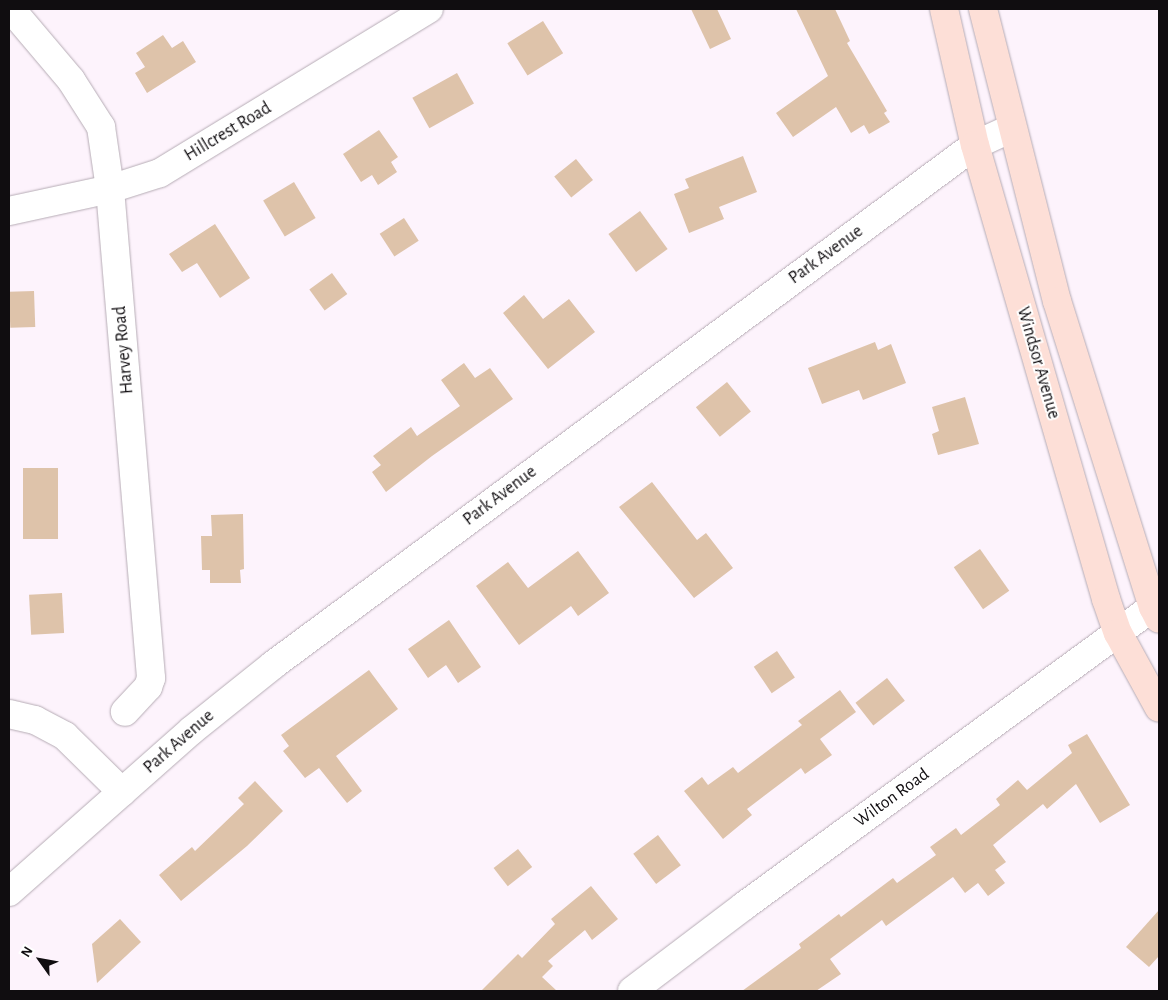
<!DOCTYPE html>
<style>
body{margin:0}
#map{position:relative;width:1168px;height:1000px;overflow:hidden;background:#fdf3fc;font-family:"Alegreya Sans",sans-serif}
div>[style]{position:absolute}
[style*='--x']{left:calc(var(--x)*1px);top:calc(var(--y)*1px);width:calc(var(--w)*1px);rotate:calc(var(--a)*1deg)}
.building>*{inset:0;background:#dec3aa;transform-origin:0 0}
.roads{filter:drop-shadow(0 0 1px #b6acb5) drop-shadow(0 0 1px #b6acb5)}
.minor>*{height:28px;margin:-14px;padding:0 14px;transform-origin:14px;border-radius:14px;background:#fff}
.secondary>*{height:28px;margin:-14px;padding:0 14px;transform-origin:14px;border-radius:14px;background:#fff}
.primary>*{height:28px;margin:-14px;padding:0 14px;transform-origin:14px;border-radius:14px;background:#fddfd7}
span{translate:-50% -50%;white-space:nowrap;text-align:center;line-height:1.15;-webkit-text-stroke:4px #fff;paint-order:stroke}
.street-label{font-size:18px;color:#100d10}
.frame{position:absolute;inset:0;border:10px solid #100d10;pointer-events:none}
.north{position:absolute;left:15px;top:935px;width:50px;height:50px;-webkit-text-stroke:4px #fff;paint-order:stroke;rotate:302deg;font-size:14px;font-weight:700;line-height:20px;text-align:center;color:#100d10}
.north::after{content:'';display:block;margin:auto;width:18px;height:22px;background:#100d10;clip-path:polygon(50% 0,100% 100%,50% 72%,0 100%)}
</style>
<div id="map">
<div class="building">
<i style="clip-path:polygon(691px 9px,717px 9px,731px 39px,710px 49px)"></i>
<i style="clip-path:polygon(796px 9px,835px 9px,850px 41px,847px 43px,887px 111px,884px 113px,890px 122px,869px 134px,864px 125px,851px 133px,836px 107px,793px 137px,776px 113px,828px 76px)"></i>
<i style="left:543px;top:21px;width:38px;height:42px;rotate:58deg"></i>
<i style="clip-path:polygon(163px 35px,172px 48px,183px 41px,196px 62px,147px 93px,135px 73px,145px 67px,136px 53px)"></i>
<i style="left:457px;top:73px;width:35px;height:51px;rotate:61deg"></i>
<i style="clip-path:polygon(379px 130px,398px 157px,391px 162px,397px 172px,378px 185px,372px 175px,361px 182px,343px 154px)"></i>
<i style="clip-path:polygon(743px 156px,757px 192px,719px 207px,724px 219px,689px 233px,674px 194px,689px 188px,685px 179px)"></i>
<i style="left:576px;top:159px;width:27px;height:28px;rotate:51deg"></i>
<i style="left:294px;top:182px;width:42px;height:36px;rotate:59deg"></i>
<i style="left:640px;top:211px;width:47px;height:39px;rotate:54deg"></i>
<i style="left:404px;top:218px;width:27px;height:29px;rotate:57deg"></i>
<i style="clip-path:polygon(215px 224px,250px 278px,220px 298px,197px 263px,182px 272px,169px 254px)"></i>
<i style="left:332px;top:273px;width:26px;height:28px;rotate:54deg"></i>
<i style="left:34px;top:291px;width:36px;height:25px;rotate:88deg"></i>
<i style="clip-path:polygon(524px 295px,543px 319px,569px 299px,595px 332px,548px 369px,503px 313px)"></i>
<i style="clip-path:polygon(875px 342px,878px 350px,891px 344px,906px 383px,863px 400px,859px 390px,822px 404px,808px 368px)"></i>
<i style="clip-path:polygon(464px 363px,475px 378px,490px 368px,513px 399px,432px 456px,386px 492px,372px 472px,381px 465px,373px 456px,411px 427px,417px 436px,460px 406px,441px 380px)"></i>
<i style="left:727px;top:382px;width:38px;height:40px;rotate:51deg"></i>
<i style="clip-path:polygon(965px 397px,979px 444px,938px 455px,932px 434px,939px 431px,932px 407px)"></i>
<i style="left:23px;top:468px;width:35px;height:71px"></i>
<i style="clip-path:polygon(652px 482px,697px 540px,706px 533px,733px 568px,694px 598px,619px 507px)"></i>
<i style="clip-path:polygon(243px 514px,244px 569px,240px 570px,241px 583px,210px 583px,210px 570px,202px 570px,201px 536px,212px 536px,211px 515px)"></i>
<i style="left:980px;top:549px;width:51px;height:32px;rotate:55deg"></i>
<i style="clip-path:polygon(578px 551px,609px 593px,578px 616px,571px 606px,519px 645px,476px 586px,508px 562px,528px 588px)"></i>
<i style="left:62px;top:593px;width:40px;height:33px;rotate:87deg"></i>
<i style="clip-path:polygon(449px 620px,481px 667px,458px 683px,446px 665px,428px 678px,408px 649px)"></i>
<i style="left:777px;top:651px;width:32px;height:28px;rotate:56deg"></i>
<i style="clip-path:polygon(369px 670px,398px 709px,336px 756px,362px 791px,347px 803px,319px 768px,305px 778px,283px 751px,289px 746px,281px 735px)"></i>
<i style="left:887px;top:678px;width:29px;height:40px;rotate:52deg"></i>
<i style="clip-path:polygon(840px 690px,856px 712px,820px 739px,832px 755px,805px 774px,801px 768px,747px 809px,752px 815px,723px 839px,684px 791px,702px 777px,708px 785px,733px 767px,738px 773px,802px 725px,798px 721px)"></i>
<i style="clip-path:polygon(1087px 734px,1130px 805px,1100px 823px,1076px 784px,1047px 809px,1043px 804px,993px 845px,1006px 862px,995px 870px,1005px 883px,988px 896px,978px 883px,965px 893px,953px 877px,886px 926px,882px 920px,830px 959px,841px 974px,816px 991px,742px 991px,801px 948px,799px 944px,839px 914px,841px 917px,893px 878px,897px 883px,936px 855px,930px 847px,956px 828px,961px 835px,1000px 805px,996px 799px,1018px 780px,1027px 790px,1072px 753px,1068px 745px)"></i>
<i style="clip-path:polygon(255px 781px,283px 811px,247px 846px,181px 901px,159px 875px,192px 847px,195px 851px,244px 804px,238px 798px)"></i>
<i style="left:658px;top:835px;width:38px;height:31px;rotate:53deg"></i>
<i style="left:518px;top:849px;width:23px;height:31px;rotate:52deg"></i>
<i style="clip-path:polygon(591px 886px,618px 919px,592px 940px,585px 930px,548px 961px,553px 966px,542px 977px,557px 991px,481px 991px,518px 954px,522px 958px,555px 924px,551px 919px)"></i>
<i style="clip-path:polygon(1159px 910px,1159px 956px,1149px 967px,1126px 947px)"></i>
<i style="clip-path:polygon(120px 919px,141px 942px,97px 983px,92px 944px)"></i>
</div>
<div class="roads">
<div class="minor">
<i style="--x:11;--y:9;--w:93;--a:49.8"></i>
<i style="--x:71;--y:80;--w:56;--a:57.4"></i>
<i style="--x:101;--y:127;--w:63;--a:81.7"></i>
<i style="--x:110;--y:189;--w:491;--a:85.2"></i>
<i style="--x:151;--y:678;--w:9;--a:108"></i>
<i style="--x:148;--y:687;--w:34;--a:133"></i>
<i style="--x:9;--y:211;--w:103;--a:-12.3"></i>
<i style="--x:110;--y:189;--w:52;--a:-17.7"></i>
<i style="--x:160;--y:173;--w:315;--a:-31.4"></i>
<i style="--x:9;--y:714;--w:27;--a:13"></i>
<i style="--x:35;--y:720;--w:34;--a:28"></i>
<i style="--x:65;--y:736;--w:80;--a:44.5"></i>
<i style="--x:632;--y:991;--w:141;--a:-37.2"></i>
<i style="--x:744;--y:906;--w:507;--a:-36.17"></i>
</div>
<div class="secondary">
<i style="--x:9;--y:892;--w:244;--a:-41.5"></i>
<i style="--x:192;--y:730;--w:104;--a:-38.7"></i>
<i style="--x:273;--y:665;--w:874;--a:-36.53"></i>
<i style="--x:975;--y:145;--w:41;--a:-24.7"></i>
</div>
<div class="primary">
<i style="--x:944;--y:9;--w:139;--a:77.2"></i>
<i style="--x:975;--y:145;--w:473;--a:73.9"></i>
<i style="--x:1106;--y:599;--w:36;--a:71"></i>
<i style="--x:1118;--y:633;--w:85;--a:61.3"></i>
<i style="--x:983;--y:9;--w:301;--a:75.8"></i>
<i style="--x:1057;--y:301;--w:321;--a:72.6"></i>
<i style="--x:1153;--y:607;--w:13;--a:63"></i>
</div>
</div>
<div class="street-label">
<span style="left:228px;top:132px;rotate:-31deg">Hillcrest Road</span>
<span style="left:826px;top:255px;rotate:-36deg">Park Avenue</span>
<span style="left:124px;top:350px;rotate:-95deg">Harvey Road</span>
<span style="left:1038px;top:363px;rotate:74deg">Windsor Avenue</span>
<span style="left:500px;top:496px;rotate:-37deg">Park Avenue</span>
<span style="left:179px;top:742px;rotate:-41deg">Park Avenue</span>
<span style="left:892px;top:798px;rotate:-36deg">Wilton Road</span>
</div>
<div class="frame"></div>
<div class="north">N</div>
</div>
